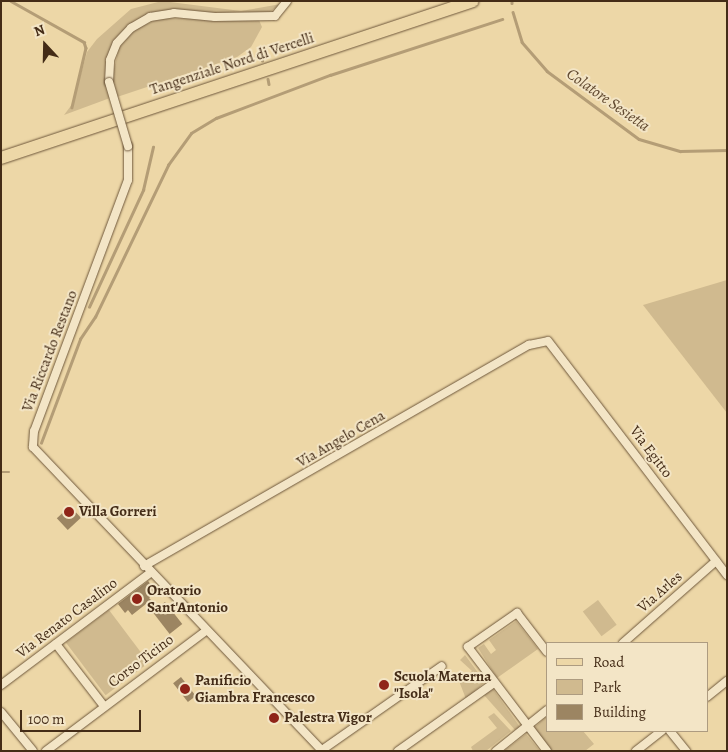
<!DOCTYPE html>
<style>
body{margin:0}
#map{position:relative;width:728px;height:752px;overflow:hidden;background:#edd7a7;font-family:Alegreya,serif}
div>[style]{position:absolute}
[style*='--x']{left:calc(var(--x)*1px);top:calc(var(--y)*1px);width:calc(var(--w)*1px);rotate:calc(var(--a)*1deg)}
.green>*{inset:0;background:#d0ba8f;transform-origin:0 0}
.stream>*{height:2.5px;margin:-1.25px;padding:0 1.25px;transform-origin:1.25px;border-radius:1.25px;background:#b49d76}
.building>*{inset:0;background:#9c8562;transform-origin:0 0}
.roads{filter:drop-shadow(0 0 1px #6e573b) drop-shadow(0 0 1px #6e573b)}
.minor>*{height:8px;margin:-4px;padding:0 4px;transform-origin:4px;border-radius:4px;background:#f3e5c6}
.primary>*{height:12px;margin:-6px;padding:0 6px;transform-origin:6px;border-radius:6px;background:#edd7a7}
.bridges{filter:drop-shadow(0 0 1px #6e573b) drop-shadow(0 0 1px #6e573b)}
.minor-bridge>*{height:8px;margin:-4px;padding:0 4px;transform-origin:4px;border-radius:4px;background:#f3e5c6}
.dots>*{width:14px;height:14px;translate:-50% -50%;box-sizing:border-box;border:2px solid #f3e5c6;border-radius:50%}
span{translate:-50% -50%;white-space:nowrap;text-align:center;line-height:1.15;-webkit-text-stroke:4px #f3e5c6;paint-order:stroke}
.street-label{font-size:15px;color:#442c17}
.poi-label{font-size:15px;color:#442c17;font-weight:700}
.left{translate:0 -50%;text-align:left}
.water-label{font-size:16px;color:#60482f;font-style:italic}
.frame{position:absolute;inset:0;border:2px solid #442c17;pointer-events:none}
.legend{position:absolute;left:546px;top:642px;width:162px;height:90px;box-sizing:border-box;background:#f3e5c6;border:1px solid #ad9b80;margin:0;padding:6px 9px;list-style:none;font-size:15px;color:#442c17}
.legend li{display:flex;align-items:center;gap:10px;height:25px}
.legend b{width:25px;border:1px solid #ad9b80}
.north{position:absolute;left:20px;top:20px;width:50px;height:50px;-webkit-text-stroke:4px #f3e5c6;paint-order:stroke;rotate:339deg;font-size:14px;font-weight:700;line-height:20px;text-align:center;color:#442c17}
.north::after{content:'';display:block;margin:auto;width:18px;height:22px;background:#442c17;clip-path:polygon(50% 0,100% 100%,50% 72%,0 100%)}
.scale{position:absolute;left:20px;top:710px;width:121px;height:22px;box-sizing:border-box;border:2px solid #442c17;border-top:0;padding-left:6px;font-size:15px;line-height:18px;white-space:nowrap;color:#442c17;-webkit-text-stroke:4px #f3e5c6;paint-order:stroke}
</style>
<div id="map">
<div class="green">
<i style="clip-path:polygon(162px 1px,241px 11px,281px 4px,267px 14px,148px 15px,114px 42px,106px 81px,110px 98px,64px 115px,73px 103px,87px 52px,97px 39px,131px 9px)"></i>
<i style="clip-path:polygon(160px 18px,259px 20px,262px 27px,251px 47px,237px 57px,117px 97px,113px 73px,119px 48px,134px 30px)"></i>
<i style="clip-path:polygon(727px 280px,727px 413px,643px 305px)"></i>
<i style="left:598px;top:600px;width:31px;height:19px;rotate:53deg"></i>
<i style="left:109px;top:610px;width:66px;height:54px;rotate:53deg"></i>
<i style="clip-path:polygon(516px 621px,538px 649px,497px 678px,478px 648px,484px 644px,491px 654px,496px 650px,489px 640px)"></i>
<i style="clip-path:polygon(465px 655px,485px 682px,466px 699px,459px 681px,472px 671px,460px 660px)"></i>
<i style="clip-path:polygon(493px 689px,520px 727px,515px 730px,484px 695px)"></i>
<i style="clip-path:polygon(494px 713px,511px 731px,486px 751px,473px 751px,471px 747px,497px 728px,488px 717px)"></i>
<i style="clip-path:polygon(547px 716px,547px 731px,583px 731px,594px 744px,585px 751px,552px 751px,534px 728px)"></i>
<i style="clip-path:polygon(526px 734px,540px 751px,504px 751px)"></i>
</div>
<div class="stream">
<i style="--x:11;--y:1;--w:84;--a:29.3"></i>
<i style="--x:84;--y:42;--w:6;--a:72"></i>
<i style="--x:86;--y:48;--w:61;--a:103.3"></i>
<i style="--x:512;--y:1;--w:2;--a:90"></i>
<i style="--x:513;--y:12;--w:31;--a:73"></i>
<i style="--x:522;--y:42;--w:38;--a:49"></i>
<i style="--x:547;--y:71;--w:114;--a:36.5"></i>
<i style="--x:639;--y:139;--w:43;--a:16.3"></i>
<i style="--x:680;--y:151;--w:47;--a:-1.2"></i>
<i style="--x:262;--y:61;--w:13;--a:-90"></i>
<i style="--x:268;--y:79;--w:5;--a:79"></i>
<i style="--x:89;--y:307;--w:129;--a:-65.2"></i>
<i style="--x:143;--y:190;--w:44;--a:-76.9"></i>
<i style="--x:41;--y:443;--w:111;--a:-69.4"></i>
<i style="--x:80;--y:339;--w:27;--a:-56"></i>
<i style="--x:95;--y:317;--w:169;--a:-64.3"></i>
<i style="--x:168;--y:165;--w:39;--a:-54"></i>
<i style="--x:191;--y:133;--w:29;--a:-31"></i>
<i style="--x:216;--y:118;--w:122;--a:-20.7"></i>
<i style="--x:330;--y:75;--w:181;--a:-18"></i>
<i style="--x:1;--y:472;--w:8;--a:0"></i>
</div>
<div class="building">
<i style="left:70px;top:506px;width:16px;height:18px;rotate:47deg"></i>
<i style="clip-path:polygon(148px 581px,157px 592px,149px 598px,151px 600px,132px 615px,128px 610px,125px 613px,118px 604px)"></i>
<i style="left:165px;top:602px;width:28px;height:16px;rotate:52deg"></i>
<i style="left:181px;top:677px;width:24px;height:10px;rotate:52deg"></i>
</div>
<div class="roads">
<div class="minor">
<i style="--x:109;--y:82;--w:22;--a:-87"></i>
<i style="--x:110;--y:60;--w:18;--a:-68"></i>
<i style="--x:117;--y:43;--w:21;--a:-47"></i>
<i style="--x:131;--y:28;--w:22;--a:-30"></i>
<i style="--x:150;--y:17;--w:24;--a:-9"></i>
<i style="--x:174;--y:13;--w:41;--a:5.6"></i>
<i style="--x:215;--y:17;--w:60;--a:-1"></i>
<i style="--x:275;--y:16;--w:19;--a:-51"></i>
<i style="--x:128;--y:146;--w:34;--a:90"></i>
<i style="--x:128;--y:180;--w:268;--a:110.5"></i>
<i style="--x:34;--y:431;--w:16;--a:94"></i>
<i style="--x:33;--y:447;--w:419;--a:46.4"></i>
<i style="--x:144;--y:566;--w:444;--a:-29.9"></i>
<i style="--x:529;--y:345;--w:19;--a:-12"></i>
<i style="--x:548;--y:341;--w:295;--a:52.6"></i>
<i style="--x:623;--y:643;--w:124;--a:-41.4"></i>
<i style="--x:56;--y:644;--w:78;--a:52.3"></i>
<i style="--x:1;--y:685;--w:186;--a:-36.9"></i>
<i style="--x:707;--y:697;--w:26;--a:-39"></i>
<i style="--x:1;--y:712;--w:50;--a:50.6"></i>
<i style="--x:670;--y:731;--w:26;--a:51"></i>
<i style="--x:322;--y:750;--w:146;--a:-35"></i>
<i style="--x:46;--y:751;--w:200;--a:-36.9"></i>
<i style="--x:398;--y:751;--w:118;--a:-35.3"></i>
<i style="--x:496;--y:751;--w:65;--a:-38.8"></i>
<i style="--x:547;--y:751;--w:131;--a:-127.2"></i>
<i style="--x:468;--y:647;--w:60;--a:-34.8"></i>
<i style="--x:517;--y:613;--w:49;--a:52.4"></i>
<i style="--x:636;--y:751;--w:33;--a:-38"></i>
</div>
<div class="primary">
<i style="--x:1;--y:158;--w:497;--a:-18.4"></i>
</div>
</div>
<div class="bridges">
<div class="minor-bridge">
<i style="--x:109;--y:82;--w:67;--a:73.5"></i>
</div>
</div>
<div class="dots">
<i style="left:69px;top:512px;background:#8f2418"></i>
<i style="left:137px;top:599px;background:#8f2418"></i>
<i style="left:384px;top:685px;background:#8f2418"></i>
<i style="left:185px;top:689px;background:#8f2418"></i>
<i style="left:274px;top:718px;background:#8f2418"></i>
</div>
<div class="street-label">
<span style="left:232px;top:64px;rotate:-18deg">Tangenziale Nord di Vercelli</span>
<span style="left:50px;top:351px;rotate:-69deg">Via Riccardo Restano</span>
<span style="left:341px;top:439px;rotate:-30deg">Via Angelo Cena</span>
<span style="left:651px;top:452px;rotate:53deg">Via Egitto</span>
<span style="left:660px;top:592px;rotate:-41deg">Via Arles</span>
<span style="left:67px;top:618px;rotate:-37deg">Via Renato Casalino</span>
<span style="left:141px;top:661px;rotate:-37deg">Corso Ticino</span>
</div>
<div class="poi-label">
<span class="left" style="left:79px;top:512px">Villa Gorreri</span>
<span class="left" style="left:147px;top:599px">Oratorio<br>Sant'Antonio</span>
<span class="left" style="left:394px;top:685px">Scuola Materna<br>"Isola"</span>
<span class="left" style="left:195px;top:689px">Panificio<br>Giambra Francesco</span>
<span class="left" style="left:284px;top:718px">Palestra Vigor</span>
</div>
<div class="water-label">
<span style="left:608px;top:100px;rotate:35deg">Colatore Sesietta</span>
</div>
<div class="frame"></div>
<ul class="legend">
<li><b style="height:6px;background:#edd7a7"></b>Road</li>
<li><b style="height:14px;background:#d0ba8f"></b>Park</li>
<li><b style="height:14px;background:#9c8562"></b>Building</li>
</ul>
<div class="north">N</div>
<div class="scale">100 m</div>
</div>
